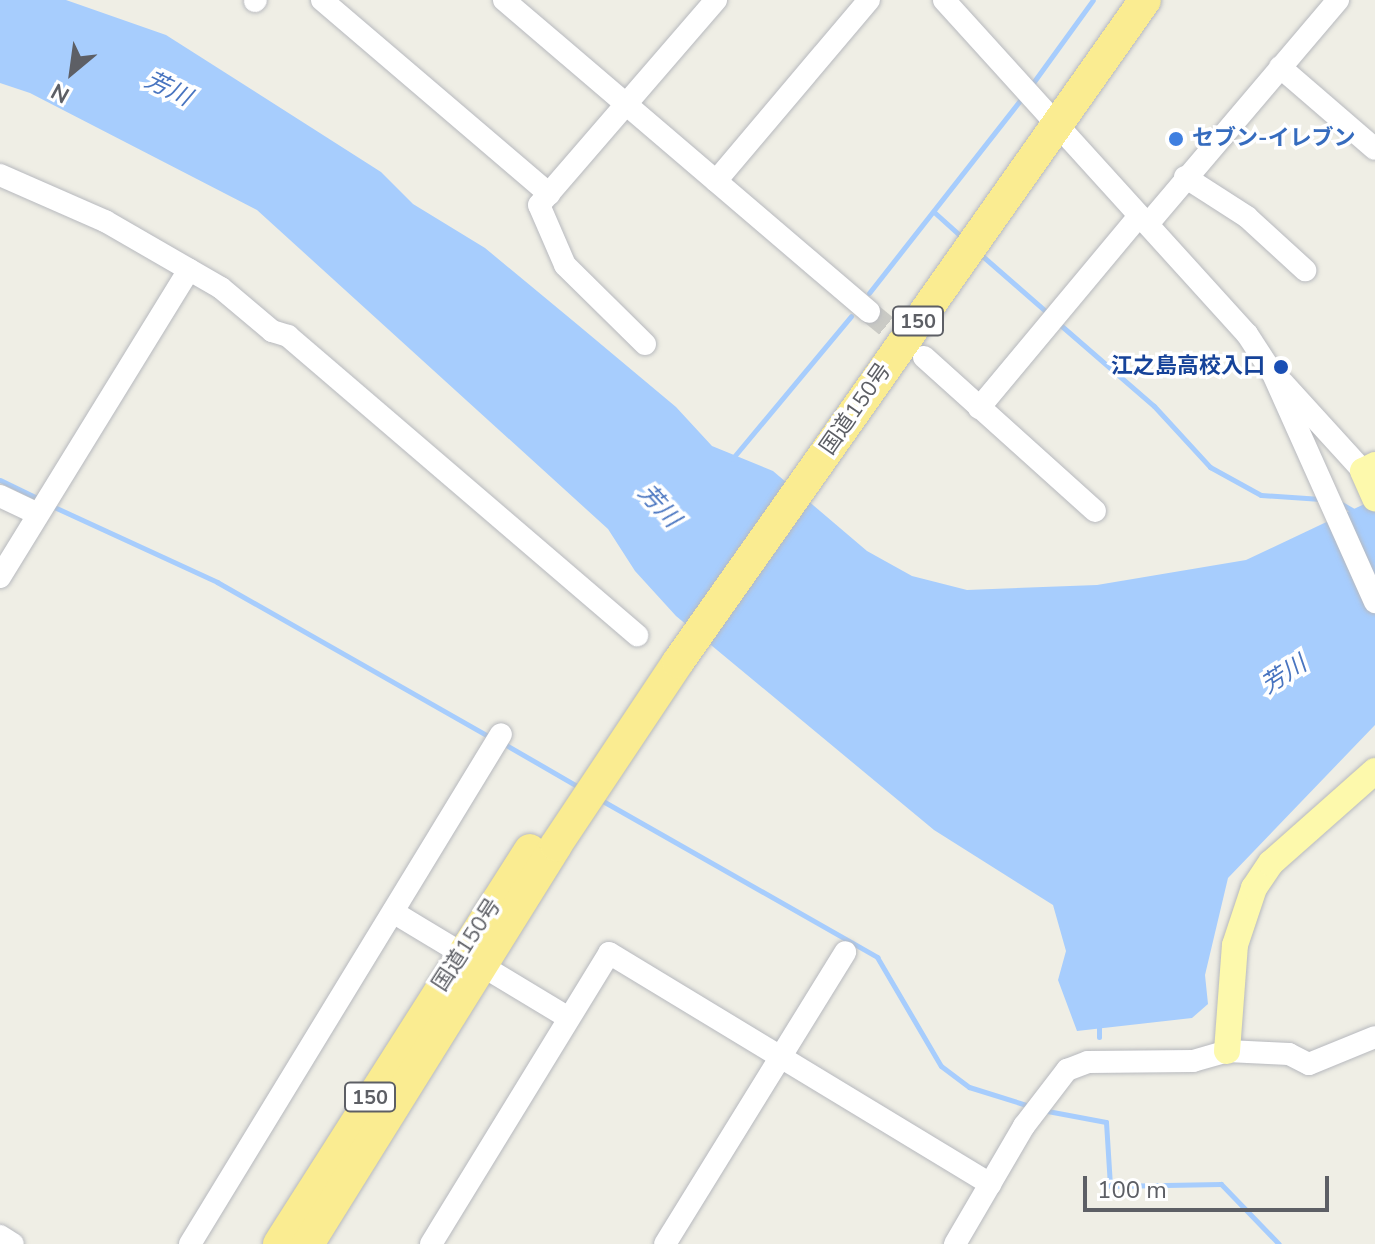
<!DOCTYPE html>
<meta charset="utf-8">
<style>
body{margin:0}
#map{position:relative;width:1375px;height:1244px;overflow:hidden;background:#efeee5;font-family:"Nunito Sans","Noto Sans JP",sans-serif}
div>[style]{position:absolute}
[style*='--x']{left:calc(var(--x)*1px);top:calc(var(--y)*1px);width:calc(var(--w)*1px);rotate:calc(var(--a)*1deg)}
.water>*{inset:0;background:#a7cdfd}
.stream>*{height:5px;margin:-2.5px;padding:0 2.5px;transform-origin:2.5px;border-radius:2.5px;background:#a7cdfd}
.minor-tunnel>*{height:22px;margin-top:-11px;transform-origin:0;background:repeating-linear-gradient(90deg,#cacac5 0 22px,transparent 0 33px)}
.roads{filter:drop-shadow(0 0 2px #b7b9be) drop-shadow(0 0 2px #b7b9be)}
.minor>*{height:22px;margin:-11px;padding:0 11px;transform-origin:11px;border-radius:11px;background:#fff}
.major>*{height:26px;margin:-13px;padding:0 13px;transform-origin:13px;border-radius:13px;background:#fdf9ac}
.highway>*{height:32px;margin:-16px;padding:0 16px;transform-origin:16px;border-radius:16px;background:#faec91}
.dots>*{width:22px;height:22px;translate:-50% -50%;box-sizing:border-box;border:4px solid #fff;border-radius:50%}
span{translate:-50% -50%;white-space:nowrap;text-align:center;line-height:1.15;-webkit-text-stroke:7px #fff;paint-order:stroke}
.shield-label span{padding:2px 6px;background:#fff;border:2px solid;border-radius:6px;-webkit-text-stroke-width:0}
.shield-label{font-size:20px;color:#5d5f65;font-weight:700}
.shop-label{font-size:22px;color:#366cbe;font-weight:700}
.left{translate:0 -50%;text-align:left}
.transit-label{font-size:22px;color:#164399;font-weight:700}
.right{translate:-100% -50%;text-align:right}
.street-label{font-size:22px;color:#5d5f65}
.water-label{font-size:24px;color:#4975c0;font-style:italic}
.north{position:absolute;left:32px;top:32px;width:80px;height:80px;-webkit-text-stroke:6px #fff;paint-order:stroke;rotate:209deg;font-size:22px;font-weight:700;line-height:32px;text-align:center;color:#5d5f65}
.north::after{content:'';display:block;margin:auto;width:28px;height:36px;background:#5d5f65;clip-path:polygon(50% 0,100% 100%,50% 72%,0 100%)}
.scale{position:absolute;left:1083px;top:1176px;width:246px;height:36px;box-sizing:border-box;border:4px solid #5d5f65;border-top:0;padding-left:10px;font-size:24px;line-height:28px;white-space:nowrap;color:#5d5f65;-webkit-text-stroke:6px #fff;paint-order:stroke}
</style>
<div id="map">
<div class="water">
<i style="clip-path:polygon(0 0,66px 0,166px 35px,381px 172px,413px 204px,485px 248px,578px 325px,676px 407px,712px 446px,773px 471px,867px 551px,912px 576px,967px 590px,1097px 585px,1246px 560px,1375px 499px,1375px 725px,1228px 878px,1205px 975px,1208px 1004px,1192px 1018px,1077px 1031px,1058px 980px,1066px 951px,1053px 905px,934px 830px,676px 616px,635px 571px,608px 529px,257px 210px,30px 93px,0 83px)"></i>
</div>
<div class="stream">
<i style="--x:1030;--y:87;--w:107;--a:-54.1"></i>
<i style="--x:934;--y:212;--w:39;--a:42"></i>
<i style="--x:979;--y:253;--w:94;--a:41.1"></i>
<i style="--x:869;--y:293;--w:251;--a:-51.9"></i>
<i style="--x:1057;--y:322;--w:128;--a:40.9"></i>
<i style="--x:1154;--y:406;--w:83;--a:47.4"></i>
<i style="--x:1210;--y:467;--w:58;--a:28.8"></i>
<i style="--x:1261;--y:495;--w:60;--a:3.8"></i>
<i style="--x:732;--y:459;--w:186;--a:-50.2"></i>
<i style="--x:0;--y:480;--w:43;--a:26"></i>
<i style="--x:1338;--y:502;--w:22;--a:30"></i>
<i style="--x:52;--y:506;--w:182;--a:24.7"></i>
<i style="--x:217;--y:582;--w:316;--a:29.6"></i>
<i style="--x:501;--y:742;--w:94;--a:30.1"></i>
<i style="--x:601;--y:800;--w:318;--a:29.6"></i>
<i style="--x:877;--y:957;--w:126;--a:59.6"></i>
<i style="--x:941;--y:1066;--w:35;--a:37"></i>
<i style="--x:969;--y:1087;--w:67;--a:17.4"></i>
<i style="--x:1099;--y:1022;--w:15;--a:90"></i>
<i style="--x:1042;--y:1110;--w:65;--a:10.6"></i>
<i style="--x:1106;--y:1122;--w:64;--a:86.4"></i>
<i style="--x:1110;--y:1186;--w:111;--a:-1"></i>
<i style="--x:1221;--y:1184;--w:83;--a:46"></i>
</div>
<div class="minor-tunnel">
<i style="--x:869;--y:312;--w:58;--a:39.4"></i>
</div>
<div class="roads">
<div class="minor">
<i style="--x:322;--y:0;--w:299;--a:40.5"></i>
<i style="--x:504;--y:0;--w:480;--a:40.5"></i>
<i style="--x:944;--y:0;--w:451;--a:47.8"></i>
<i style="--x:1247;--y:334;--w:48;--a:57"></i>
<i style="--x:1273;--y:374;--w:250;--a:65.9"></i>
<i style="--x:255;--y:1;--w:1;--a:-45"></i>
<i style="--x:1280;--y:67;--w:125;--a:40.8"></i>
<i style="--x:0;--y:175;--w:115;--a:23.7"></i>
<i style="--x:105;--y:221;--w:134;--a:30"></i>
<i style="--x:221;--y:288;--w:67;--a:40.1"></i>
<i style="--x:272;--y:331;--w:17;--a:17"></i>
<i style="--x:288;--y:336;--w:460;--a:40.6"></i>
<i style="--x:1185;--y:177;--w:74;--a:32.8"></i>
<i style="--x:1247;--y:217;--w:79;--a:42.4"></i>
<i style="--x:716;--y:181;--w:237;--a:-49.8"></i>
<i style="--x:1148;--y:224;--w:294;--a:-49.7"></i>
<i style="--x:645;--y:344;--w:112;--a:-135.4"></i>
<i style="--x:565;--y:265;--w:65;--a:-113.4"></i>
<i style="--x:539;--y:205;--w:271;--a:-49.2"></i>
<i style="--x:924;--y:357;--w:230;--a:42"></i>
<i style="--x:1283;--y:383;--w:119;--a:47.7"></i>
<i style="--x:979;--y:408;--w:250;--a:-50.2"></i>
<i style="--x:0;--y:496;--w:42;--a:25.3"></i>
<i style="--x:0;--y:577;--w:361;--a:-58.4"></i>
<i style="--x:393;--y:912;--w:205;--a:31.1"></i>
<i style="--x:0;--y:1236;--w:15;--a:32"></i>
<i style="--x:190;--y:1244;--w:597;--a:-58.62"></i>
<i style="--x:431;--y:1244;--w:341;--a:-58.5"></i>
<i style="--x:609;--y:953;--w:446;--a:31.2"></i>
<i style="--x:665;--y:1244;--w:343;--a:-58.3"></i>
<i style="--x:955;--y:1244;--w:137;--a:-59.7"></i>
<i style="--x:1024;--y:1126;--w:71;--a:-52.5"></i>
<i style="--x:1067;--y:1070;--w:22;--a:-21"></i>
<i style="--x:1088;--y:1062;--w:105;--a:-0.5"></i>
<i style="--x:1193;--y:1061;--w:35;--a:-16"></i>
<i style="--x:1227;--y:1051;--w:62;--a:2.8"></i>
<i style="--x:1289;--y:1054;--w:22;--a:27"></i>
<i style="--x:1309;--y:1064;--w:71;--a:-22.2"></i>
</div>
<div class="major">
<i style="--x:1375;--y:465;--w:13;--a:153"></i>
<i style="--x:1363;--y:471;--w:30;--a:66"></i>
<i style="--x:1227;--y:1051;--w:106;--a:-85.7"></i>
<i style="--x:1235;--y:945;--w:60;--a:-71.6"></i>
<i style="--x:1254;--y:888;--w:30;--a:-56"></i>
<i style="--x:1271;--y:863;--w:139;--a:-41.5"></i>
</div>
<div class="highway">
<i style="--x:279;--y:1244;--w:467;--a:-57.5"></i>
<i style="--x:308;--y:1244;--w:470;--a:-58.1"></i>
<i style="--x:556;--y:845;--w:220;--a:-56.3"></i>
<i style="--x:678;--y:662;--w:810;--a:-54.8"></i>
</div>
</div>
<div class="dots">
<i style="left:1176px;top:139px;background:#3f7fe0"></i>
<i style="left:1281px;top:367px;background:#1a4fb4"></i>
</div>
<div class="shield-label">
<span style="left:918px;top:321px">150</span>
<span style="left:370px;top:1097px">150</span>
</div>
<div class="shop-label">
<span class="left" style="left:1192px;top:139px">セブン-イレブン</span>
</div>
<div class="transit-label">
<span class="right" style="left:1265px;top:367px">江之島高校入口</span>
</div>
<div class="street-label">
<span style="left:856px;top:409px;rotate:-55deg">国道150号</span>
<span style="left:467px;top:945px;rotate:-57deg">国道150号</span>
</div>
<div class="water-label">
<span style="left:168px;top:89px;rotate:26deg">芳川</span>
<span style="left:659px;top:506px;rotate:47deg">芳川</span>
<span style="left:1284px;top:675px;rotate:-33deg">芳川</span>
</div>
<div class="north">N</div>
<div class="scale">100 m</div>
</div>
